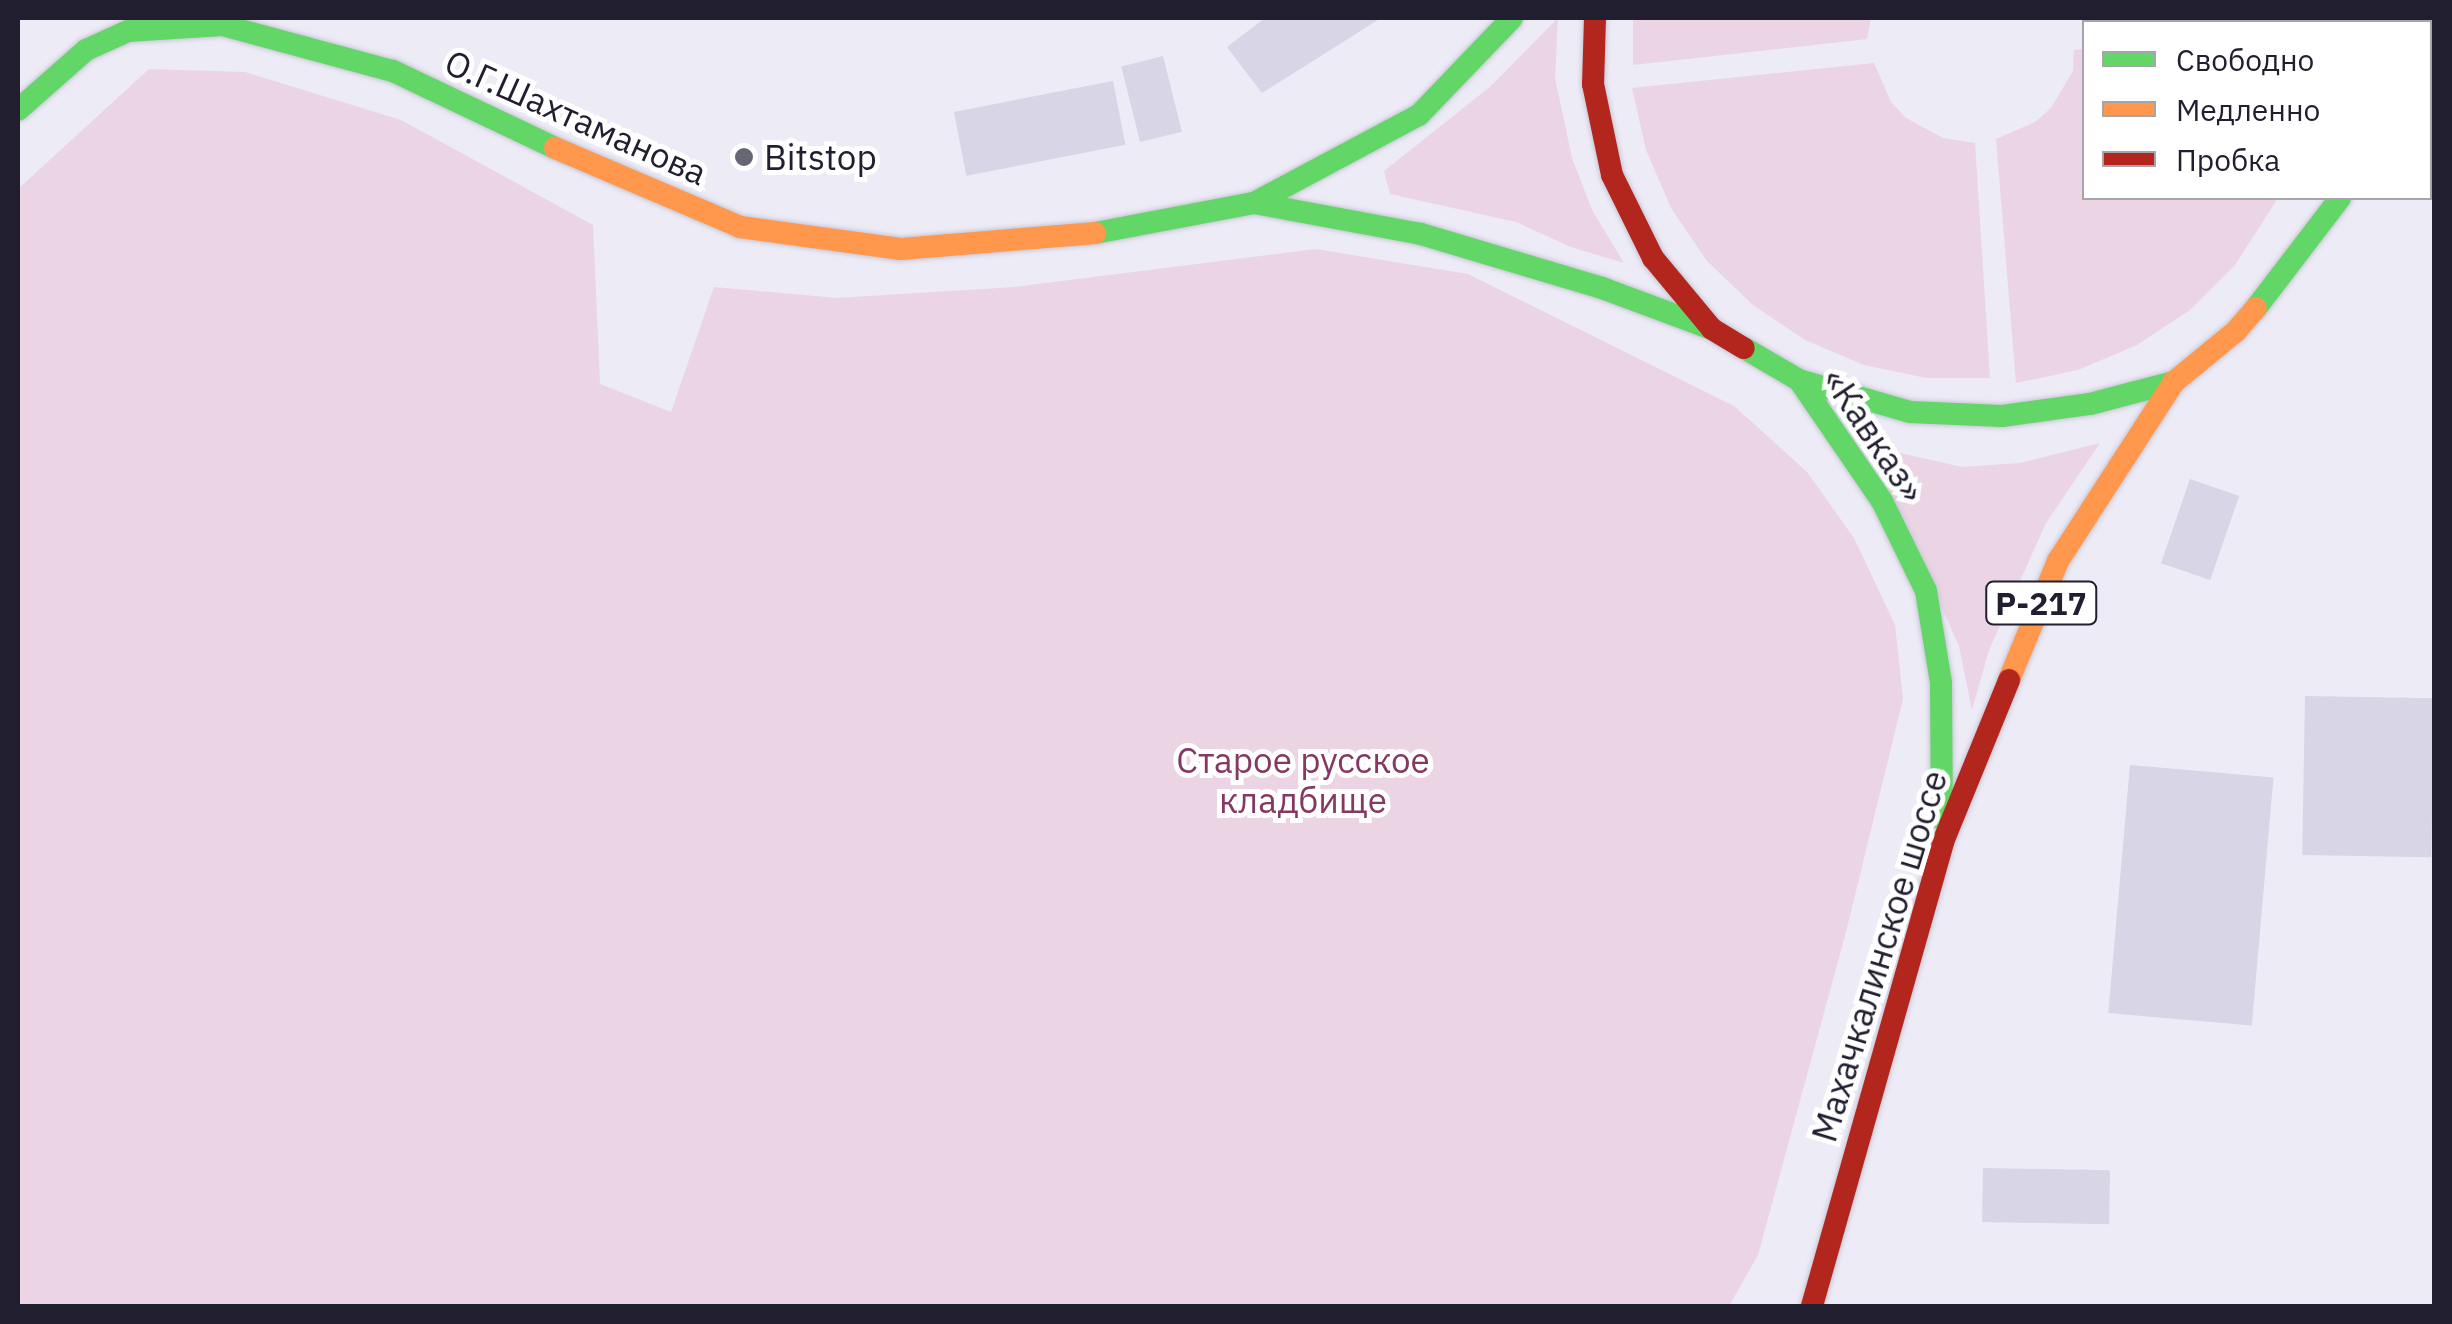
<!DOCTYPE html>
<meta charset="utf-8">
<style>
body{margin:0}
#map{position:relative;width:2452px;height:1324px;overflow:hidden;background:#ecebf6;font-family:"IBM Plex Sans",sans-serif}
div>[style]{position:absolute}
[style*='--x']{left:calc(var(--x)*1px);top:calc(var(--y)*1px);width:calc(var(--w)*1px);rotate:calc(var(--a)*1deg)}
.green>*{inset:0;background:#ebd5e4}
.building>*{inset:0;background:#d7d5e6;transform-origin:0 0}
.roads{filter:drop-shadow(0 0 2px #c8c7d4) drop-shadow(0 0 2px #c8c7d4)}
.fast>*{height:22px;margin:-11px;padding:0 11px;transform-origin:11px;border-radius:11px;background:#63d668}
.slow>*{height:22px;margin:-11px;padding:0 11px;transform-origin:11px;border-radius:11px;background:#ff974d}
.jam>*{height:22px;margin:-11px;padding:0 11px;transform-origin:11px;border-radius:11px;background:#b3261e}
.dots>*{width:28px;height:28px;translate:-50% -50%;box-sizing:border-box;border:5px solid #fff;border-radius:50%}
span{translate:-50% -50%;white-space:nowrap;text-align:center;line-height:1.15;-webkit-text-stroke:10px #fff;paint-order:stroke}
.shield-label span{padding:2px 8px;background:#fff;border:2px solid;border-radius:8px;-webkit-text-stroke-width:0}
.shield-label{font-size:32px;color:#201e2f;font-weight:700}
.street-label{font-size:35px;color:#201e2f}
.poi-label{font-size:35px;color:#201e2f}
.left{translate:0 -50%;text-align:left}
.park-label{font-size:35px;color:#853861}
.frame{position:absolute;inset:0;border:20px solid #201e2f;pointer-events:none}
.legend{position:absolute;left:2082px;top:20px;width:350px;height:180px;box-sizing:border-box;background:#fff;border:2px solid #a6a5ac;margin:0;padding:12px 18px;list-style:none;font-size:30px;color:#201e2f}
.legend li{display:flex;align-items:center;gap:20px;height:50px}
.legend b{width:50px;border:2px solid #a6a5ac}
</style>
<div id="map">
<div class="green">
<i style="clip-path:polygon(1558px 18px,1555px 78px,1572px 158px,1592px 210px,1624px 263px,1571px 247px,1516px 222px,1390px 194px,1384px 171px,1491px 86px)"></i>
<i style="clip-path:polygon(1633px 18px,1871px 18px,1867px 39px,1633px 65px)"></i>
<i style="clip-path:polygon(2084px 49px,2084px 198px,2278px 198px,2235px 265px,2190px 310px,2137px 345px,2078px 370px,2016px 383px,1996px 139px,2035px 122px,2051px 108px,2073px 71px,2074px 50px)"></i>
<i style="clip-path:polygon(1874px 63px,1891px 102px,1906px 118px,1943px 138px,1975px 143px,1990px 378px,1926px 378px,1864px 365px,1805px 340px,1753px 305px,1707px 261px,1671px 208px,1646px 150px,1632px 88px)"></i>
<i style="clip-path:polygon(149px 69px,245px 72px,401px 120px,593px 225px,600px 384px,671px 412px,714px 287px,837px 298px,1015px 287px,1316px 249px,1468px 274px,1734px 406px,1807px 472px,1854px 538px,1895px 625px,1903px 699px,1846px 932px,1758px 1255px,1729px 1306px,18px 1306px,18px 189px)"></i>
<i style="clip-path:polygon(2100px 443px,2046px 523px,1989px 650px,1972px 710px,1959px 646px,1869px 446px,1962px 467px,2020px 463px)"></i>
</div>
<div class="building">
<i style="clip-path:polygon(1265px 18px,1381px 18px,1262px 93px,1227px 47px)"></i>
<i style="left:1163px;top:56px;width:78px;height:43px;rotate:76deg"></i>
<i style="left:1113px;top:81px;width:65px;height:162px;rotate:79deg"></i>
<i style="left:2190px;top:479px;width:52px;height:89px;rotate:19deg"></i>
<i style="left:2305px;top:696px;width:129px;height:159px;rotate:1deg"></i>
<i style="left:2130px;top:765px;width:144px;height:249px;rotate:5deg"></i>
<i style="left:1983px;top:1168px;width:127px;height:54px;rotate:1deg"></i>
</div>
<div class="roads">
<div class="fast">
<i style="--x:18;--y:110;--w:91;--a:-41.4"></i>
<i style="--x:86;--y:50;--w:46;--a:-24.3"></i>
<i style="--x:128;--y:31;--w:94;--a:-3.7"></i>
<i style="--x:222;--y:25;--w:177;--a:15.1"></i>
<i style="--x:393;--y:71;--w:179;--a:25.4"></i>
<i style="--x:1254;--y:203;--w:170;--a:10.5"></i>
<i style="--x:1421;--y:234;--w:189;--a:16.6"></i>
<i style="--x:1602;--y:288;--w:117;--a:20.4"></i>
<i style="--x:1095;--y:233;--w:162;--a:-10.7"></i>
<i style="--x:1254;--y:203;--w:187;--a:-28.1"></i>
<i style="--x:1419;--y:115;--w:134;--a:-46.2"></i>
<i style="--x:2256;--y:308;--w:138;--a:-52.6"></i>
<i style="--x:1744;--y:348;--w:64;--a:30.2"></i>
<i style="--x:1799;--y:380;--w:147;--a:55.6"></i>
<i style="--x:1882;--y:501;--w:100;--a:63.9"></i>
<i style="--x:1926;--y:591;--w:93;--a:80.7"></i>
<i style="--x:1941;--y:683;--w:136;--a:89.6"></i>
<i style="--x:1799;--y:380;--w:116;--a:16.1"></i>
<i style="--x:1910;--y:412;--w:92;--a:2.5"></i>
<i style="--x:2002;--y:416;--w:89;--a:-7.8"></i>
<i style="--x:2090;--y:404;--w:87;--a:-14.7"></i>
</div>
<div class="slow">
<i style="--x:2348;--y:18;--w:4;--a:90"></i>
<i style="--x:555;--y:148;--w:201;--a:23.1"></i>
<i style="--x:740;--y:227;--w:162;--a:7.8"></i>
<i style="--x:901;--y:249;--w:195;--a:-4.7"></i>
<i style="--x:2009;--y:680;--w:129;--a:-67.6"></i>
<i style="--x:2058;--y:561;--w:213;--a:-57.1"></i>
<i style="--x:2174;--y:382;--w:80;--a:-39.4"></i>
<i style="--x:2236;--y:331;--w:30;--a:-49"></i>
</div>
<div class="jam">
<i style="--x:1595;--y:18;--w:66;--a:91.7"></i>
<i style="--x:1593;--y:84;--w:93;--a:78.2"></i>
<i style="--x:1612;--y:175;--w:93;--a:63.7"></i>
<i style="--x:1653;--y:258;--w:92;--a:50.3"></i>
<i style="--x:1712;--y:329;--w:37;--a:31"></i>
<i style="--x:2430;--y:99;--w:7;--a:-56"></i>
<i style="--x:1812;--y:1306;--w:482;--a:-74.2"></i>
<i style="--x:1943;--y:842;--w:175;--a:-67.8"></i>
</div>
</div>
<div class="dots">
<i style="left:744px;top:157px;background:#676675"></i>
</div>
<div class="shield-label">
<span style="left:2041px;top:603px">Р-217</span>
</div>
<div class="street-label">
<span style="left:576px;top:117px;rotate:24deg">О.Г.Шахтаманова</span>
<span style="left:1874px;top:435px;rotate:56deg">«Кавказ»</span>
<span style="left:1879px;top:956px;rotate:-73deg">Махачкалинское шоссе</span>
</div>
<div class="poi-label">
<span class="left" style="left:764px;top:157px">Bitstop</span>
</div>
<div class="park-label">
<span style="left:1303px;top:780px">Старое русское<br>кладбище</span>
</div>
<div class="frame"></div>
<ul class="legend">
<li><b style="height:12px;background:#63d668"></b>Свободно</li>
<li><b style="height:12px;background:#ff974d"></b>Медленно</li>
<li><b style="height:12px;background:#b3261e"></b>Пробка</li>
</ul>
</div>
